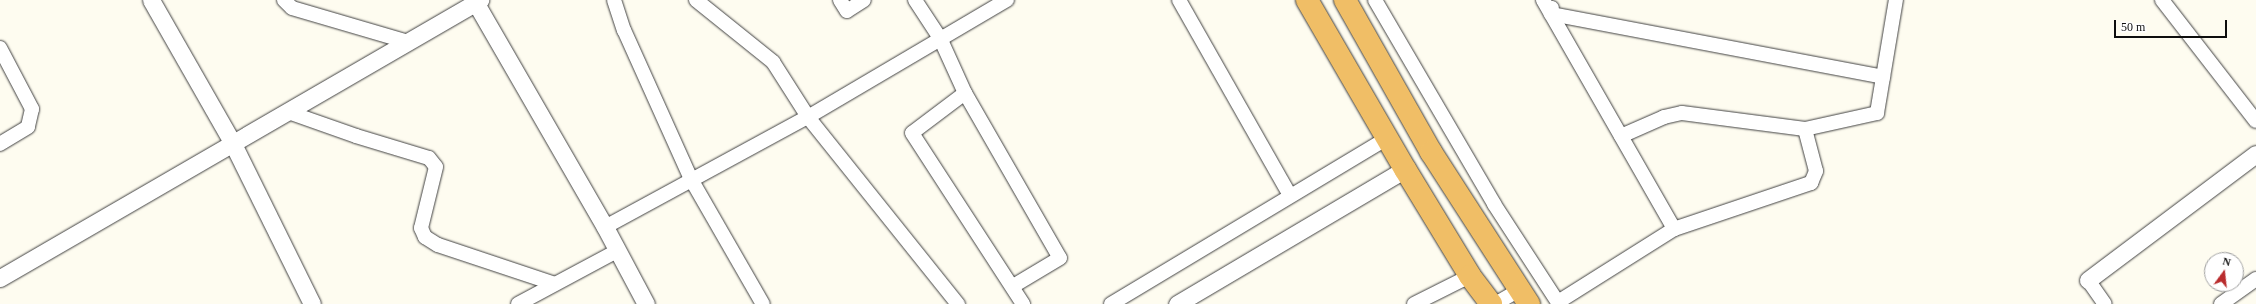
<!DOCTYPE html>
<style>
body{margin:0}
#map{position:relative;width:2256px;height:304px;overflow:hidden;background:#fefcf0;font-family:Georgia,serif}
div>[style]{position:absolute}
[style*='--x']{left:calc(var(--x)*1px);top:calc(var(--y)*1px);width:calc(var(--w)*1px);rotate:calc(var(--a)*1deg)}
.roads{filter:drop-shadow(0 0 1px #414141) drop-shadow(0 0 1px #414141)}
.minor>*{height:14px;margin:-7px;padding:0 7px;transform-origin:7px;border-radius:7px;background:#fff}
.tertiary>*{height:17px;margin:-8.5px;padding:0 8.5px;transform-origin:8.5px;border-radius:8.5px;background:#fff}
.trunk>*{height:22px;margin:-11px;padding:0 11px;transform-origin:11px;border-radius:11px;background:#f0be66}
span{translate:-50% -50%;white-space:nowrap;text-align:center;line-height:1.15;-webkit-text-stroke:4px #fff;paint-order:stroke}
.north{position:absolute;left:2204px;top:252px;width:40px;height:40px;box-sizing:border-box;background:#fff;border:1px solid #9f9f9f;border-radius:50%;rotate:15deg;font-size:11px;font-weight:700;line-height:16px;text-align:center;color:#0e0e0e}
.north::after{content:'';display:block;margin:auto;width:14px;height:18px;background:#b92c2d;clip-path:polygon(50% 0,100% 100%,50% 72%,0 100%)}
.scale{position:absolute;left:2114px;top:20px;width:113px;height:18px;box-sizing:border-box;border:2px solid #0e0e0e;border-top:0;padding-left:5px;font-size:12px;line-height:14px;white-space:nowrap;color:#0e0e0e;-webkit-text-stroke:3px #fff;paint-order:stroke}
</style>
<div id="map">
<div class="roads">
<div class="minor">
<i style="--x:284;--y:0;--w:11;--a:45"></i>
<i style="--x:292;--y:8;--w:121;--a:16.3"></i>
<i style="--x:614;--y:0;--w:32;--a:72"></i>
<i style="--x:624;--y:30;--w:163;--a:65.8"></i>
<i style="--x:691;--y:179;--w:144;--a:60.1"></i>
<i style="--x:696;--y:0;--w:99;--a:38.8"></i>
<i style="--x:773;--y:62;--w:65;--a:57.5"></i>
<i style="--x:808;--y:117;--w:240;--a:51.3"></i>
<i style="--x:840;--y:0;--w:13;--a:58"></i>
<i style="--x:847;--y:11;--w:20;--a:-33"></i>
<i style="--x:915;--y:0;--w:45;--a:56.7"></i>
<i style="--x:940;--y:38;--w:60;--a:65.6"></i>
<i style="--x:965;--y:93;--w:190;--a:60.1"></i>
<i style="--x:1060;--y:258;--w:55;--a:149.2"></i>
<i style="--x:1179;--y:0;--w:224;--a:60.4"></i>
<i style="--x:1375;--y:0;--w:236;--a:59.7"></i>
<i style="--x:1494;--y:204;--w:119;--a:57"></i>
<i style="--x:1543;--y:0;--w:264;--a:60.2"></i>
<i style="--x:1674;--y:229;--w:137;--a:147.8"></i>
<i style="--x:2162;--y:0;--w:153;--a:52.2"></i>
<i style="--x:1552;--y:8;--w:6;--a:99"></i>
<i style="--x:1551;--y:14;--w:338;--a:10.7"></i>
<i style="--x:0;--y:48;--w:69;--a:62.3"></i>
<i style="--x:32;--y:109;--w:18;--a:103"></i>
<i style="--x:28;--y:127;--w:33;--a:149"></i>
<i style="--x:965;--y:93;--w:66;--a:143"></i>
<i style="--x:912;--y:133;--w:204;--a:57"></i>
<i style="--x:288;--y:112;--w:72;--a:19.4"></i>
<i style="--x:356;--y:136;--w:76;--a:16.8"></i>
<i style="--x:429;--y:158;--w:11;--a:52"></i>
<i style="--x:436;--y:167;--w:63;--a:103.8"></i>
<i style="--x:421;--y:228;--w:10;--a:66"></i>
<i style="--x:425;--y:237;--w:15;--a:32"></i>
<i style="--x:438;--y:245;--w:123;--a:18.4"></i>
<i style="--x:1621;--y:136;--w:47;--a:-23.8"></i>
<i style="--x:1664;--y:117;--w:18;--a:-13"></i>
<i style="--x:1682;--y:113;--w:124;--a:7.4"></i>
<i style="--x:1805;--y:129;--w:74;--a:-12.5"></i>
<i style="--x:1877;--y:113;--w:115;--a:-80.5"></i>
<i style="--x:605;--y:227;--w:231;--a:-28.5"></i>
<i style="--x:808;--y:117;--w:231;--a:-30.5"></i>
<i style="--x:1674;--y:229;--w:145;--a:-18.6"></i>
<i style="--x:1811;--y:183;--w:13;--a:-67"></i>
<i style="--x:1816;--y:171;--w:43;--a:-104.7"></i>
<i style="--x:2088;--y:280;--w:29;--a:55"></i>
<i style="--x:518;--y:304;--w:112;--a:-28.2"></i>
<i style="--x:1111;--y:304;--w:322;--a:-31"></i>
<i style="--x:1414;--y:304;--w:63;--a:-26.6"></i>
<i style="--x:1495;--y:304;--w:28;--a:-30"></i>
<i style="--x:2221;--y:304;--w:43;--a:-35.5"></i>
</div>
<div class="tertiary">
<i style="--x:151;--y:0;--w:166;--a:60.3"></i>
<i style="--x:233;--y:144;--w:178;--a:63.7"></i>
<i style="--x:474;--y:0;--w:262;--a:60"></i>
<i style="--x:605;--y:227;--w:87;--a:62"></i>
<i style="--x:0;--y:278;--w:555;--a:-30.08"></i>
<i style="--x:2088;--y:280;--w:210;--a:-36.9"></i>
<i style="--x:1177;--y:304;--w:265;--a:-30.6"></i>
</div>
<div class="trunk">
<i style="--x:1307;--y:0;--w:195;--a:59.9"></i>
<i style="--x:1405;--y:169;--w:125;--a:58.7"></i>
<i style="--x:1470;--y:276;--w:35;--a:53"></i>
<i style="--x:1345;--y:0;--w:175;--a:60.5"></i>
<i style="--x:1431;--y:152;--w:181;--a:57.2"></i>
</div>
</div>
<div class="north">N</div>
<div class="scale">50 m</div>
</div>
